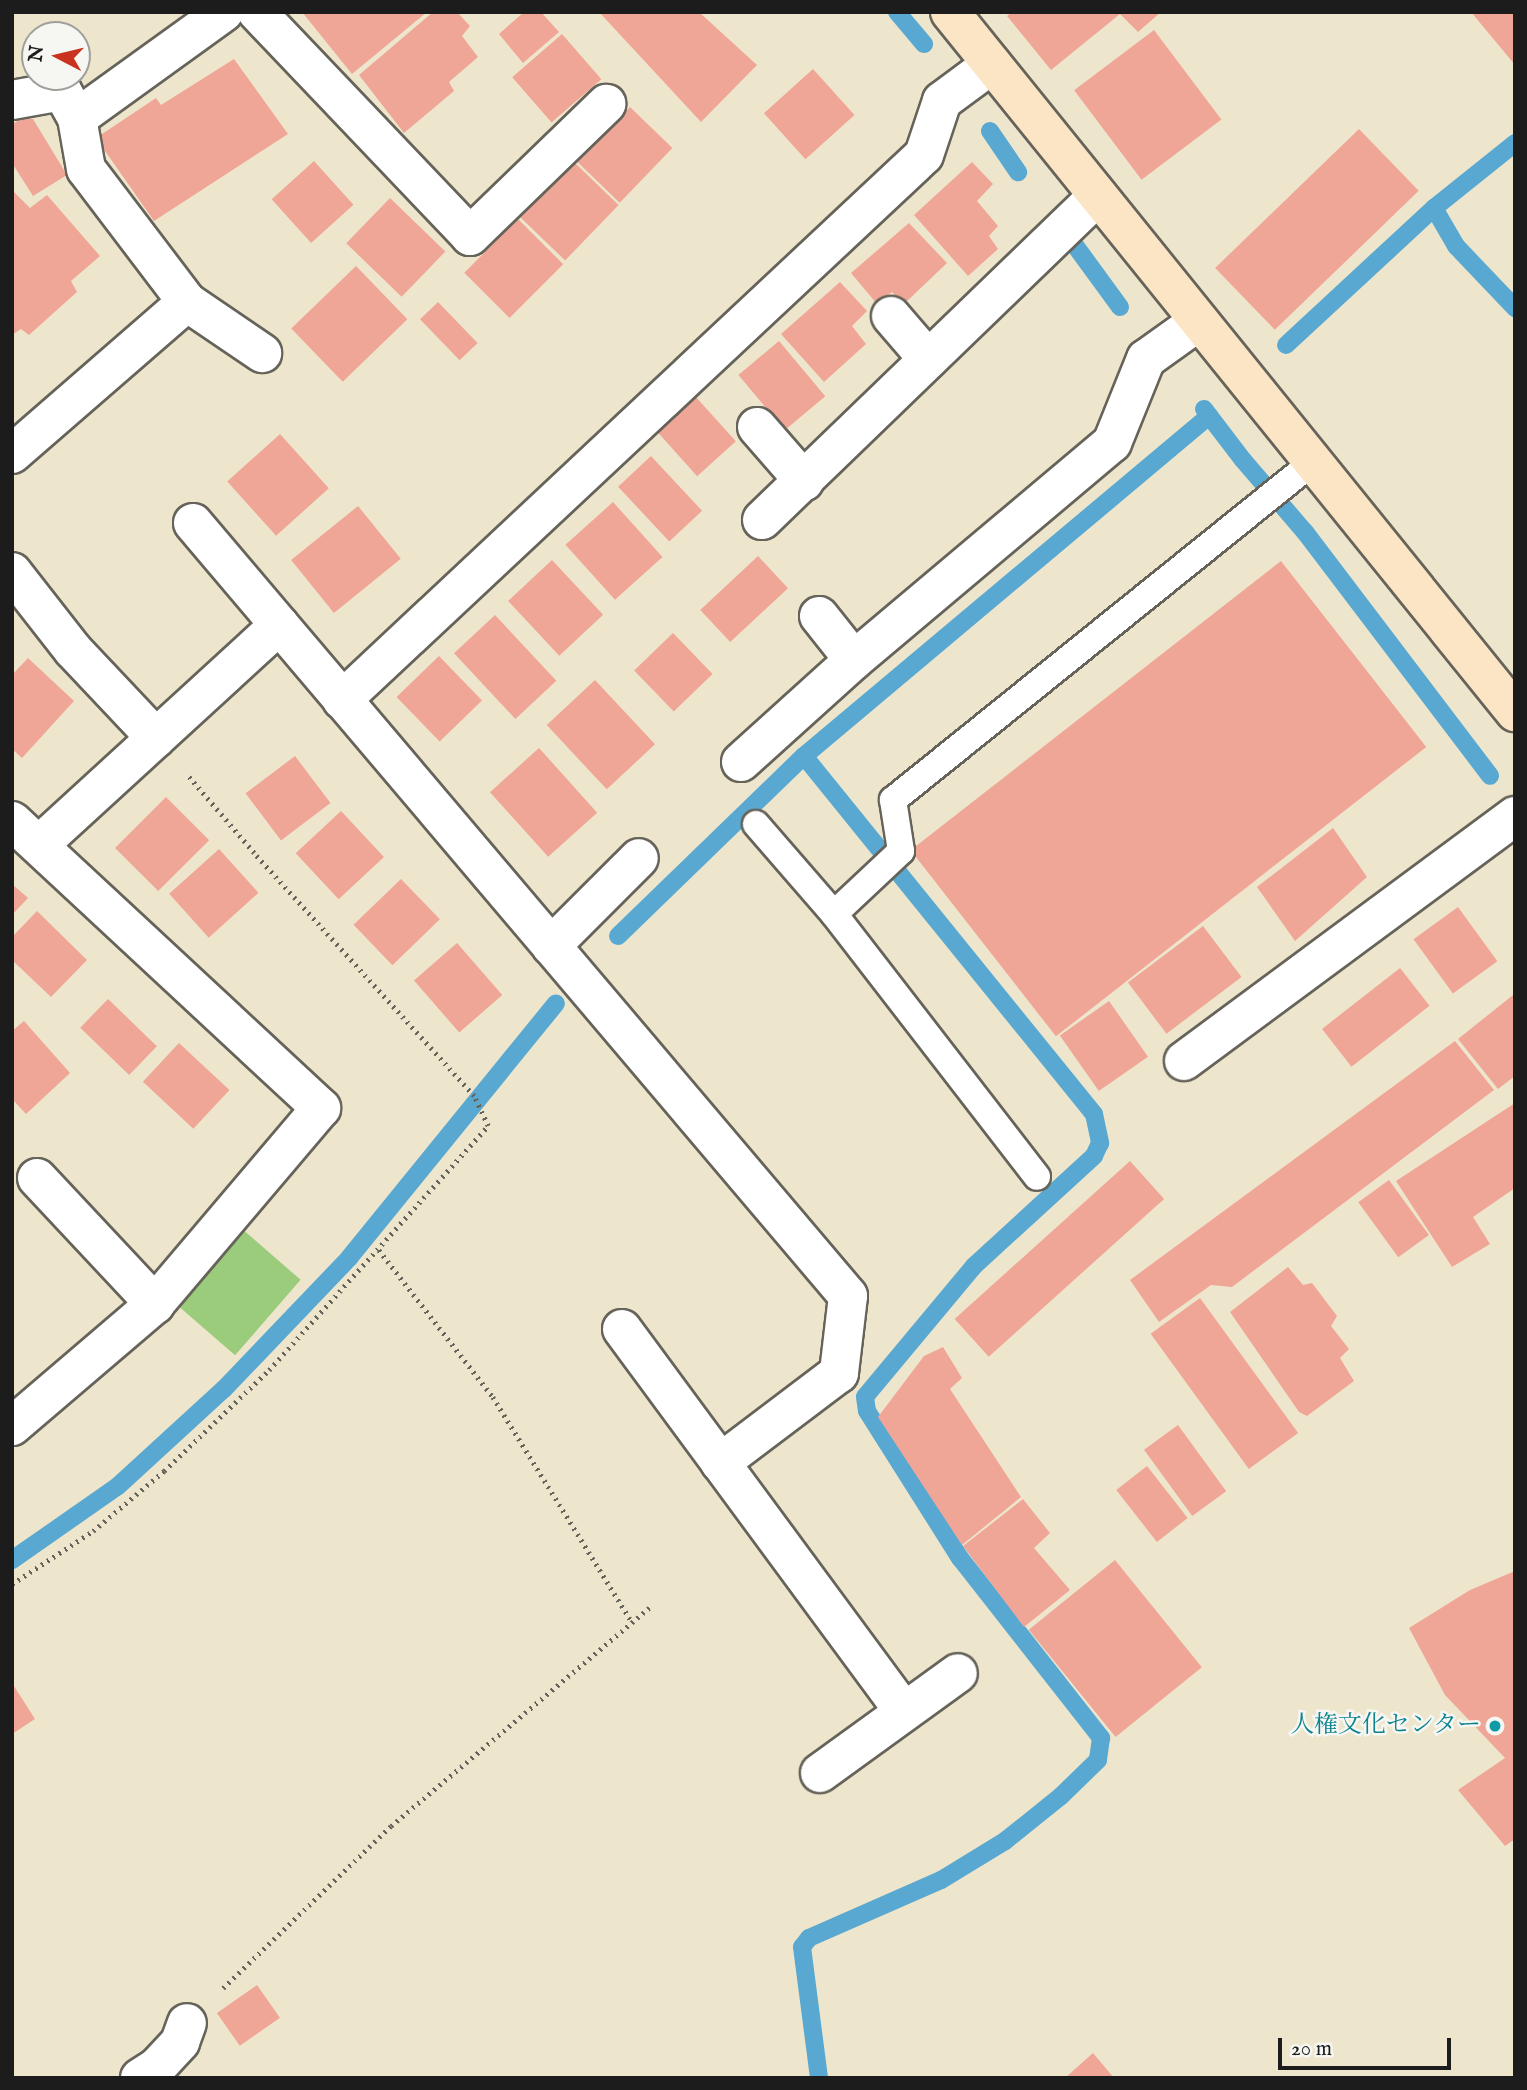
<!DOCTYPE html>
<html>
<head>
<meta charset="utf-8">
<style>
	body { margin:0 }
	#map { position:relative; width:1527px; height:2090px; overflow:hidden; background:#eee6cc; font-family:"IM FELL English","Noto Serif JP",serif }
	div>[style] { position:absolute }
	[style*='--x'] { left:calc(var(--x)*1px); top:calc(var(--y)*1px); width:calc(var(--w)*1px); rotate:calc(var(--a)*1deg) }
	.green>* { inset:0; background:#9bcc7b; transform-origin:0 0 }
	.stream>* { height:18px; margin:-9px; padding:0 9px; transform-origin:9px; border-radius:9px; background:#58a8d2 }
	.building>* { inset:0; background:#f0a697; transform-origin:0 0 }
	.path>* { height:4.5px; margin-top:-2.25px; transform-origin:0; background:repeating-linear-gradient(90deg,#66635a 0 2px,transparent 0 7px) }
	.roads { filter:drop-shadow(2px 0 #66635a) drop-shadow(-2px 0 #66635a) drop-shadow(0 2px #66635a) drop-shadow(0 -2px #66635a) }
	.lane>* { height:26px; margin:-13px; padding:0 13px; transform-origin:13px; border-radius:13px; background:#fff }
	.street>* { height:38px; margin:-19px; padding:0 19px; transform-origin:19px; border-radius:19px; background:#fff }
	.secondary>* { height:38px; margin:-19px; padding:0 19px; transform-origin:19px; border-radius:19px; background:#fce5c4 }
	.dots>* { width:19px; height:19px; translate:-50% -50%; box-sizing:border-box; border:4px solid #f6f6f2; border-radius:50% }
	span { translate:-50% -50%; white-space:nowrap; text-align:center; line-height:1.15; -webkit-text-stroke:5px #f6f6f2; paint-order:stroke }
	.culture-label { font-size:24px; color:#0d838f }
	.right { translate:-100% -50%; text-align:right }
	.frame { position:absolute; inset:0; border:14px solid #1c1c1c; pointer-events:none }
	.north { position:absolute; left:21px; top:21px; width:70px; height:70px; box-sizing:border-box; background:#f6f6f2; border:2px solid #9f9f9c; border-radius:50%; rotate:277deg; font-size:19px; font-weight:700; line-height:28px; text-align:center; color:#1c1c1c }
	.north::after { content:''; display:block; margin:auto; width:24px; height:32px; background:#c8321e; clip-path:polygon(50% 0,100% 100%,50% 72%,0 100%) }
	.scale { position:absolute; left:1278px; top:2038px; width:173px; height:32px; box-sizing:border-box; border:4px solid #1c1c1c; border-top:0; padding-left:9px; font-size:21px; line-height:24px; white-space:nowrap; color:#1c1c1c; -webkit-text-stroke:5px #f6f6f2; paint-order:stroke }
</style>
</head>
<body>
<div id="map">
	<div class="green">
		<i style="left:241px;top:1228px;width:79px;height:100px;rotate:41deg"></i>
	</div>
	<div class="stream">
		<i style="--x:897;--y:12;--w:42;--a:49.8"></i>
		<i style="--x:990;--y:131;--w:50;--a:55.7"></i>
		<i style="--x:1434;--y:208;--w:44;--a:59.9"></i>
		<i style="--x:1456;--y:246;--w:86;--a:46.4"></i>
		<i style="--x:1074;--y:244;--w:78;--a:53.9"></i>
		<i style="--x:1286;--y:345;--w:202;--a:-42.8"></i>
		<i style="--x:1434;--y:208;--w:104;--a:-38.7"></i>
		<i style="--x:1204;--y:409;--w:64;--a:52.6"></i>
		<i style="--x:1243;--y:460;--w:95;--a:49.3"></i>
		<i style="--x:1305;--y:532;--w:306;--a:52.8"></i>
		<i style="--x:804;--y:756;--w:461;--a:51"></i>
		<i style="--x:1094;--y:1114;--w:30;--a:78"></i>
		<i style="--x:1100;--y:1143;--w:14;--a:115"></i>
		<i style="--x:1094;--y:1156;--w:163;--a:137.5"></i>
		<i style="--x:974;--y:1266;--w:170;--a:129.8"></i>
		<i style="--x:865;--y:1397;--w:14;--a:82"></i>
		<i style="--x:867;--y:1411;--w:174;--a:57.7"></i>
		<i style="--x:960;--y:1558;--w:229;--a:51.9"></i>
		<i style="--x:1101;--y:1738;--w:22;--a:98"></i>
		<i style="--x:1098;--y:1760;--w:52;--a:135.8"></i>
		<i style="--x:1061;--y:1796;--w:72;--a:141.2"></i>
		<i style="--x:1005;--y:1841;--w:75;--a:148.6"></i>
		<i style="--x:941;--y:1880;--w:144;--a:156.3"></i>
		<i style="--x:809;--y:1938;--w:11;--a:128"></i>
		<i style="--x:802;--y:1947;--w:132;--a:82.6"></i>
		<i style="--x:618;--y:936;--w:259;--a:-44.1"></i>
		<i style="--x:804;--y:756;--w:529;--a:-40.01"></i>
		<i style="--x:12;--y:1560;--w:129;--a:-34.9"></i>
		<i style="--x:118;--y:1486;--w:144;--a:-42.5"></i>
		<i style="--x:224;--y:1389;--w:181;--a:-46.3"></i>
		<i style="--x:349;--y:1258;--w:328;--a:-50.9"></i>
	</div>
	<div class="building">
		<i style="clip-path:polygon(302px 12px,427px 12px,352px 74px)"></i>
		<i style="clip-path:polygon(433px 12px,457px 12px,470px 26px,462px 36px,478px 57px,449px 82px,454px 91px,404px 133px,359px 75px)"></i>
		<i style="clip-path:polygon(524px 12px,541px 12px,559px 32px,523px 63px,499px 34px)"></i>
		<i style="clip-path:polygon(599px 12px,699px 12px,757px 65px,701px 122px)"></i>
		<i style="clip-path:polygon(1012px 12px,1161px 12px,1138px 32px,1120px 14px,1051px 70px,1007px 16px)"></i>
		<i style="clip-path:polygon(1471px 12px,1515px 12px,1515px 65px)"></i>
		<i style="left:1154px;top:30px;width:112px;height:100px;rotate:53deg"></i>
		<i style="left:562px;top:34px;width:60px;height:66px;rotate:49deg"></i>
		<i style="clip-path:polygon(234px 59px,288px 134px,154px 221px,96px 138px,156px 98px,161px 105px)"></i>
		<i style="left:813px;top:69px;width:62px;height:66px;rotate:48deg"></i>
		<i style="left:630px;top:107px;width:59px;height:76px;rotate:44deg"></i>
		<i style="clip-path:polygon(23px 118px,33px 119px,67px 175px,33px 196px,12px 163px,12px 124px)"></i>
		<i style="left:1359px;top:129px;width:86px;height:200px;rotate:46deg"></i>
		<i style="left:314px;top:161px;width:59px;height:57px;rotate:48deg"></i>
		<i style="left:574px;top:162px;width:62px;height:77px;rotate:44deg"></i>
		<i style="clip-path:polygon(972px 162px,993px 184px,977px 201px,998px 226px,989px 236px,998px 249px,968px 276px,914px 215px)"></i>
		<i style="clip-path:polygon(12px 190px,30px 208px,47px 195px,100px 256px,71px 281px,77px 292px,29px 335px,21px 329px,12px 335px)"></i>
		<i style="left:390px;top:198px;width:77px;height:63px;rotate:44deg"></i>
		<i style="left:518px;top:219px;width:64px;height:76px;rotate:45deg"></i>
		<i style="clip-path:polygon(909px 223px,947px 263px,904px 304px,892px 292px,877px 304px,851px 273px)"></i>
		<i style="left:356px;top:266px;width:74px;height:90px;rotate:46deg"></i>
		<i style="clip-path:polygon(840px 282px,867px 311px,852px 326px,866px 344px,824px 382px,781px 334px)"></i>
		<i style="left:438px;top:302px;width:57px;height:25px;rotate:46deg"></i>
		<i style="left:779px;top:341px;width:72px;height:53px;rotate:50deg"></i>
		<i style="left:695px;top:396px;width:61px;height:52px;rotate:48deg"></i>
		<i style="left:280px;top:434px;width:73px;height:71px;rotate:48deg"></i>
		<i style="left:651px;top:456px;width:75px;height:45px;rotate:47deg"></i>
		<i style="left:613px;top:502px;width:74px;height:64px;rotate:48deg"></i>
		<i style="left:358px;top:506px;width:68px;height:86px;rotate:51deg"></i>
		<i style="left:758px;top:556px;width:44px;height:79px;rotate:47deg"></i>
		<i style="left:552px;top:560px;width:75px;height:60px;rotate:47deg"></i>
		<i style="left:1281px;top:561px;width:236px;height:470px;rotate:52deg"></i>
		<i style="left:495px;top:615px;width:90px;height:56px;rotate:47deg"></i>
		<i style="left:673px;top:633px;width:57px;height:54px;rotate:46deg"></i>
		<i style="left:439px;top:656px;width:62px;height:59px;rotate:46deg"></i>
		<i style="clip-path:polygon(28px 658px,74px 701px,22px 758px,12px 749px,12px 675px)"></i>
		<i style="left:595px;top:680px;width:88px;height:66px;rotate:47deg"></i>
		<i style="left:539px;top:748px;width:87px;height:66px;rotate:48deg"></i>
		<i style="left:295px;top:756px;width:59px;height:62px;rotate:53deg"></i>
		<i style="left:166px;top:797px;width:61px;height:72px;rotate:45deg"></i>
		<i style="left:341px;top:811px;width:63px;height:62px;rotate:47deg"></i>
		<i style="clip-path:polygon(1333px 828px,1367px 877px,1295px 941px,1257px 887px)"></i>
		<i style="left:219px;top:849px;width:59px;height:67px;rotate:48deg"></i>
		<i style="left:401px;top:879px;width:56px;height:66px;rotate:46deg"></i>
		<i style="clip-path:polygon(12px 884px,28px 898px,12px 915px)"></i>
		<i style="left:1458px;top:907px;width:67px;height:55px;rotate:54deg"></i>
		<i style="clip-path:polygon(37px 911px,87px 960px,51px 997px,12px 960px,12px 937px)"></i>
		<i style="left:1203px;top:926px;width:64px;height:94px;rotate:53deg"></i>
		<i style="left:457px;top:943px;width:69px;height:57px;rotate:49deg"></i>
		<i style="left:1400px;top:968px;width:48px;height:99px;rotate:52deg"></i>
		<i style="clip-path:polygon(1513px 995px,1515px 1076px,1498px 1089px,1458px 1039px)"></i>
		<i style="left:108px;top:999px;width:68px;height:40px;rotate:44deg"></i>
		<i style="left:1109px;top:1001px;width:68px;height:60px;rotate:55deg"></i>
		<i style="clip-path:polygon(24px 1021px,70px 1073px,26px 1114px,12px 1099px,12px 1031px)"></i>
		<i style="clip-path:polygon(1455px 1041px,1494px 1090px,1232px 1287px,1211px 1285px,1159px 1322px,1130px 1280px)"></i>
		<i style="left:179px;top:1043px;width:69px;height:53px;rotate:43deg"></i>
		<i style="clip-path:polygon(1515px 1103px,1515px 1188px,1473px 1217px,1490px 1244px,1452px 1267px,1396px 1181px)"></i>
		<i style="left:1130px;top:1161px;width:51px;height:236px;rotate:48deg"></i>
		<i style="left:1389px;top:1180px;width:68px;height:38px;rotate:54deg"></i>
		<i style="clip-path:polygon(1288px 1267px,1303px 1285px,1312px 1283px,1337px 1316px,1331px 1326px,1349px 1349px,1340px 1358px,1354px 1381px,1307px 1416px,1299px 1412px,1230px 1312px)"></i>
		<i style="left:1200px;top:1298px;width:167px;height:61px;rotate:54deg"></i>
		<i style="clip-path:polygon(943px 1347px,962px 1378px,950px 1389px,1021px 1497px,962px 1545px,878px 1417px,924px 1356px)"></i>
		<i style="left:1178px;top:1425px;width:82px;height:42px;rotate:54deg"></i>
		<i style="left:1147px;top:1466px;width:66px;height:39px;rotate:52deg"></i>
		<i style="clip-path:polygon(1023px 1499px,1050px 1533px,1034px 1548px,1070px 1590px,1024px 1627px,963px 1546px)"></i>
		<i style="left:1115px;top:1560px;width:138px;height:111px;rotate:51deg"></i>
		<i style="clip-path:polygon(1515px 1571px,1515px 1839px,1505px 1846px,1458px 1790px,1505px 1758px,1445px 1695px,1409px 1628px,1470px 1590px)"></i>
		<i style="clip-path:polygon(12px 1683px,35px 1719px,12px 1734px)"></i>
		<i style="left:257px;top:1985px;width:40px;height:49px;rotate:55deg"></i>
		<i style="clip-path:polygon(1093px 2053px,1114px 2078px,1065px 2078px)"></i>
	</div>
	<div class="path">
		<i style="--x:379;--y:1250;--w:186;--a:52.2"></i>
		<i style="--x:493;--y:1397;--w:264;--a:58.3"></i>
		<i style="--x:12;--y:1584;--w:97;--a:-33.2"></i>
		<i style="--x:93;--y:1531;--w:93;--a:-40.2"></i>
		<i style="--x:164;--y:1471;--w:146;--a:-43.9"></i>
		<i style="--x:269;--y:1370;--w:328;--a:-48.1"></i>
		<i style="--x:488;--y:1126;--w:33;--a:-115"></i>
		<i style="--x:474;--y:1096;--w:328;--a:-132.2"></i>
		<i style="--x:254;--y:853;--w:101;--a:-130.6"></i>
		<i style="--x:223;--y:1988;--w:233;--a:-44"></i>
		<i style="--x:391;--y:1826;--w:339;--a:-40.2"></i>
	</div>
	<div class="roads">
		<div class="lane">
			<i style="--x:756;--y:824;--w:119;--a:49.1"></i>
			<i style="--x:834;--y:914;--w:332;--a:52.3"></i>
			<i style="--x:834;--y:914;--w:92;--a:-43.2"></i>
			<i style="--x:901;--y:851;--w:52;--a:-98.9"></i>
			<i style="--x:893;--y:800;--w:539;--a:-38.83"></i>
		</div>
		<div class="street">
			<i style="--x:257;--y:12;--w:309;--a:46.4"></i>
			<i style="--x:470;--y:236;--w:190;--a:-44.1"></i>
			<i style="--x:12;--y:100;--w:51;--a:-10.2"></i>
			<i style="--x:62;--y:91;--w:31;--a:61"></i>
			<i style="--x:187;--y:302;--w:91;--a:34.2"></i>
			<i style="--x:891;--y:316;--w:57;--a:49.3"></i>
			<i style="--x:757;--y:427;--w:72;--a:49"></i>
			<i style="--x:12;--y:454;--w:232;--a:-41"></i>
			<i style="--x:187;--y:302;--w:167;--a:-127.2"></i>
			<i style="--x:86;--y:169;--w:52;--a:-100"></i>
			<i style="--x:77;--y:118;--w:181;--a:-35.8"></i>
			<i style="--x:762;--y:520;--w:467;--a:-44"></i>
			<i style="--x:193;--y:523;--w:1013;--a:49.72"></i>
			<i style="--x:848;--y:1296;--w:78;--a:96.7"></i>
			<i style="--x:839;--y:1373;--w:149;--a:142.9"></i>
			<i style="--x:12;--y:572;--w:99;--a:52"></i>
			<i style="--x:73;--y:650;--w:121;--a:46.7"></i>
			<i style="--x:819;--y:616;--w:56;--a:51.5"></i>
			<i style="--x:342;--y:700;--w:797;--a:-43.12"></i>
			<i style="--x:924;--y:155;--w:57;--a:-71.6"></i>
			<i style="--x:942;--y:101;--w:62;--a:-36.5"></i>
			<i style="--x:741;--y:762;--w:152;--a:-42.1"></i>
			<i style="--x:854;--y:660;--w:337;--a:-40.1"></i>
			<i style="--x:1112;--y:443;--w:91;--a:-68"></i>
			<i style="--x:1146;--y:359;--w:65;--a:-35.6"></i>
			<i style="--x:12;--y:821;--w:422;--a:42.9"></i>
			<i style="--x:321;--y:1108;--w:257;--a:130.3"></i>
			<i style="--x:155;--y:1304;--w:188;--a:139.5"></i>
			<i style="--x:39;--y:845;--w:326;--a:-42.5"></i>
			<i style="--x:551;--y:946;--w:124;--a:-45"></i>
			<i style="--x:1184;--y:1061;--w:412;--a:-36.5"></i>
			<i style="--x:37;--y:1178;--w:173;--a:46.9"></i>
			<i style="--x:622;--y:1329;--w:473;--a:53.6"></i>
			<i style="--x:820;--y:1773;--w:170;--a:-35.9"></i>
			<i style="--x:140;--y:2078;--w:20;--a:-33"></i>
			<i style="--x:157;--y:2067;--w:34;--a:-47"></i>
			<i style="--x:180;--y:2042;--w:20;--a:-70"></i>
		</div>
		<div class="secondary">
			<i style="--x:950;--y:12;--w:900;--a:51.09"></i>
		</div>
	</div>
	<div class="dots">
		<i style="left:1495px;top:1726px;background:#0f9aa8"></i>
	</div>
	<div class="culture-label">
		<span class="right" style="left:1481px;top:1726px">人権文化センター</span>
	</div>
	<div class="frame"></div>
	<div class="north">N</div>
	<div class="scale">20 m</div>
</div>
</body>
</html>
